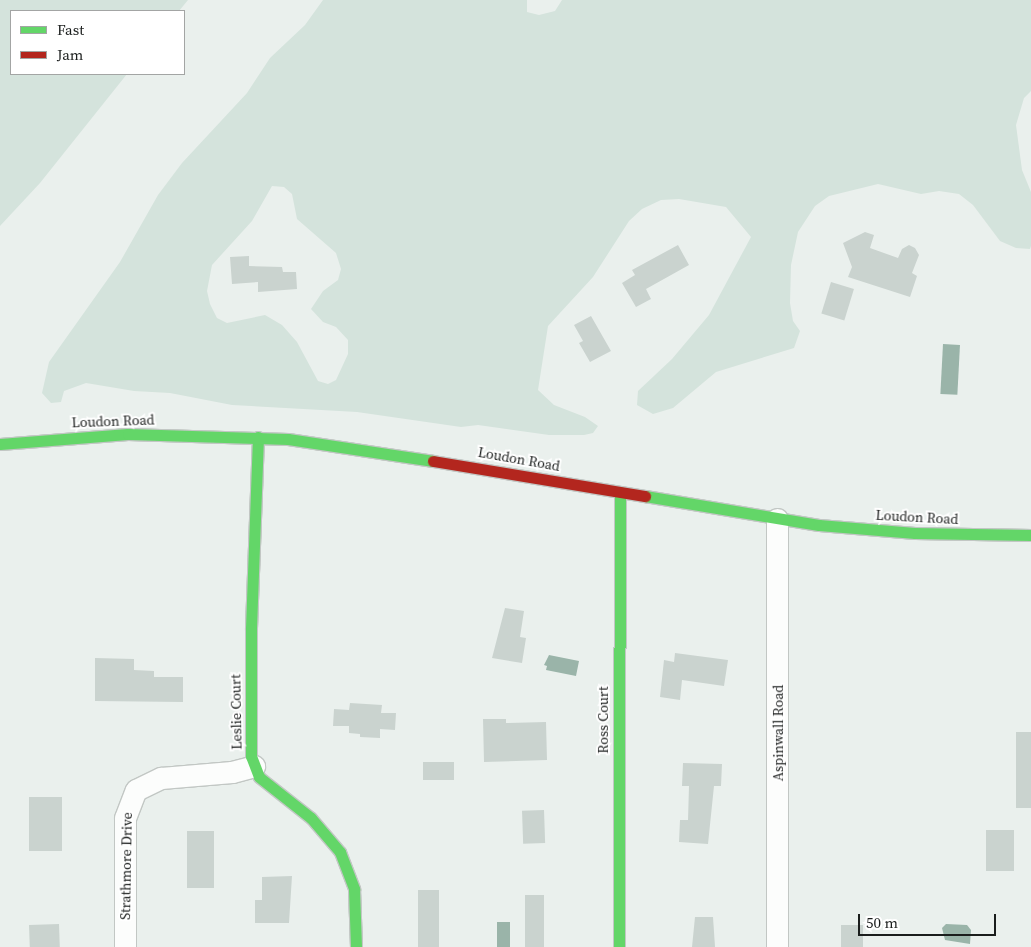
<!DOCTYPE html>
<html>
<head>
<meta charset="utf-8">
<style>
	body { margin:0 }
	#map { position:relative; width:1031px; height:947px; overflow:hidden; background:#eaf0ed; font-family:"Source Serif 4",serif }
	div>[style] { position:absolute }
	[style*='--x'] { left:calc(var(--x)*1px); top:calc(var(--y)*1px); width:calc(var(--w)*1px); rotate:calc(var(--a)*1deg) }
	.green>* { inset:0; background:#d4e3dc }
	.water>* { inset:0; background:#9ab4a9; transform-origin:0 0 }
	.building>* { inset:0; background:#cad3cf; transform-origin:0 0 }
	.roads { filter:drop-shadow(1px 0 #c2c7c4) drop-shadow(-1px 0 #c2c7c4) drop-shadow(0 1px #c2c7c4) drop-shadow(0 -1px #c2c7c4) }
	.street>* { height:21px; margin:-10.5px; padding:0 10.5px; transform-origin:10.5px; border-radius:10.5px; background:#fcfdfc }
	.fast>* { height:11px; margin:-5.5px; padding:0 5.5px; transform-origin:5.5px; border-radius:5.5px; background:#63d668 }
	.jam>* { height:11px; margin:-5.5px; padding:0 5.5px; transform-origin:5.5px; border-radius:5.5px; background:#b3261e }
	span { translate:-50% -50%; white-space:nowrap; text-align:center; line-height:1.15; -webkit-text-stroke:4px #fff; paint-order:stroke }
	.street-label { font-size:14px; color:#1a1d1c }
	.legend { position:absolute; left:10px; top:10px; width:175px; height:65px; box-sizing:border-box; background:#fff; border:1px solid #a3a5a4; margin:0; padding:6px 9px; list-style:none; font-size:15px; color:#1a1d1c }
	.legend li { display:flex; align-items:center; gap:10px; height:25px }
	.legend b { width:25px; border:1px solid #a3a5a4 }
	.scale { position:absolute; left:858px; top:914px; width:138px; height:22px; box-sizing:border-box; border:2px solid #1a1d1c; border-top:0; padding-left:6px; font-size:15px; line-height:18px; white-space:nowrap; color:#1a1d1c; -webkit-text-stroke:4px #fff; paint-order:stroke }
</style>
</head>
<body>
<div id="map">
	<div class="green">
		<i style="clip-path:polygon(0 0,188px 0,179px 11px,11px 11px,11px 74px,127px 74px,40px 183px,0 226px)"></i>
		<i style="clip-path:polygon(evenodd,323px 0,527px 0,527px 12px,539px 15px,555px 11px,562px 0,1031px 0,1031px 91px,1024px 98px,1016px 125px,1022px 170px,1031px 192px,1031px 246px,1030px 249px,1016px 248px,1000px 241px,973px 205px,959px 194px,939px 191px,921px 194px,878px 184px,829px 196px,815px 206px,798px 232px,791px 265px,790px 303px,793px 321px,800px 331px,794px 348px,716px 372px,673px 408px,653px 414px,637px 405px,638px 391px,672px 359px,709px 315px,751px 237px,726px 207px,679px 199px,661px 200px,642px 209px,629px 221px,593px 277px,548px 326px,538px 390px,554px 405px,585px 417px,598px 426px,593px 433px,584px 435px,549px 435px,478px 425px,461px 427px,357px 412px,232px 405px,170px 393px,134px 391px,86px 383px,64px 391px,61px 402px,51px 403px,42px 393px,49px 362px,120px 262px,158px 195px,182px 163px,247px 93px,270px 58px,305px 25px,323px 0,272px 186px,284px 187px,292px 194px,297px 219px,336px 253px,341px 269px,338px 280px,323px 291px,311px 309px,323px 322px,336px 327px,348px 340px,348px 354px,336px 380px,328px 384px,318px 381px,297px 342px,282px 325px,265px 315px,227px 323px,217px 318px,210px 304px,207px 291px,212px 265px,252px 221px,272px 186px)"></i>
	</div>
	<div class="water">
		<i style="left:943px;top:344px;width:17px;height:50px;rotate:3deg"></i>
		<i style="clip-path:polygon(549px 655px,579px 661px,576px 676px,546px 670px,547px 666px,544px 665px)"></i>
		<i style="left:497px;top:922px;width:13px;height:25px"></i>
		<i style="clip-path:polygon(946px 924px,967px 925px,971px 930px,970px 944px,945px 940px,942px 928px)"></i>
	</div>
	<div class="building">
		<i style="clip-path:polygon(865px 232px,874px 235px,870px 248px,898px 258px,902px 249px,909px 245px,915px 248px,919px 255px,912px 273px,917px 276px,910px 297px,848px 277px,852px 267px,843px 243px)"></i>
		<i style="clip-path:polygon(678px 245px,689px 265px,646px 289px,651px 299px,636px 307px,622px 283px,635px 275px,632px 270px)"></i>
		<i style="clip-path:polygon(249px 256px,249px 266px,282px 267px,283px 272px,296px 272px,297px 289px,258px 292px,258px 282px,232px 284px,230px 257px)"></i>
		<i style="left:831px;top:282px;width:24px;height:33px;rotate:17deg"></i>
		<i style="clip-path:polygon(591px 316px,611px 351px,590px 362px,579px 343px,583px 341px,574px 325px)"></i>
		<i style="clip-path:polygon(505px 608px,524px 611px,520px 637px,526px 638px,522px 663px,492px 658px)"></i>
		<i style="clip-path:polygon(675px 653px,728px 660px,724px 686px,682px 680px,680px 700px,660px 697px,664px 660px,674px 662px)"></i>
		<i style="clip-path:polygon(95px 658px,134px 659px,134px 670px,154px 671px,154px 677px,183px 677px,183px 702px,95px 701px)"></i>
		<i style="clip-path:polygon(350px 703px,382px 705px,381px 713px,396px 713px,395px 730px,380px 729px,380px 738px,360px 737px,360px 734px,349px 733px,349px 726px,333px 726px,334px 709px,349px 710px)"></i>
		<i style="clip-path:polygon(483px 719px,506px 719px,506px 723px,546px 722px,547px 760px,484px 762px)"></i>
		<i style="left:1016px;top:732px;width:15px;height:76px"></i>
		<i style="left:423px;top:762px;width:31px;height:18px"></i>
		<i style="clip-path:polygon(683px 763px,722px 764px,721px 786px,714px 786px,708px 844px,679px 842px,680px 820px,688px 820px,689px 786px,682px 786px)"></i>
		<i style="left:29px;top:797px;width:33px;height:54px"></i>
		<i style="left:544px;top:810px;width:33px;height:22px;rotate:88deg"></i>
		<i style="left:986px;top:830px;width:28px;height:41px"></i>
		<i style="left:187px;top:831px;width:27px;height:57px"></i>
		<i style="clip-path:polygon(292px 876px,289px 923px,255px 923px,255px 900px,262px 900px,262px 877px)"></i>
		<i style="left:418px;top:890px;width:21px;height:57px"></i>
		<i style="left:525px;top:895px;width:19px;height:52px"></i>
		<i style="clip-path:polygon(695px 917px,713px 917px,715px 947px,692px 947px)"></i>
		<i style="left:59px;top:924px;width:23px;height:30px;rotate:88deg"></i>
		<i style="left:841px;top:925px;width:22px;height:22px"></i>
	</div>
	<div class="roads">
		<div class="street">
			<i style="--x:125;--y:947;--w:129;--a:-90"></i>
			<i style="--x:125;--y:818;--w:30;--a:-69"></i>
			<i style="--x:136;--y:790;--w:28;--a:-26"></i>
			<i style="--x:161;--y:778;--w:71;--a:-4.8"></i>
			<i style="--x:232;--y:772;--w:23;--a:-15"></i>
			<i style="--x:777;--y:947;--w:428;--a:-90"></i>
		</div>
		<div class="fast">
			<i style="--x:258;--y:437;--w:192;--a:92.1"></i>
			<i style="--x:251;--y:629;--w:127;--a:90"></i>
			<i style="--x:251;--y:756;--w:22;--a:69"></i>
			<i style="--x:259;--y:777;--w:66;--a:38.3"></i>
			<i style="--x:311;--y:818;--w:45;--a:49.5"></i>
			<i style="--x:340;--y:852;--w:40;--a:69"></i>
			<i style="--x:354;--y:889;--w:58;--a:88"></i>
			<i style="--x:0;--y:444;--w:128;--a:-4.5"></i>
			<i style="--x:128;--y:434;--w:160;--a:1.8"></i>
			<i style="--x:288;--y:439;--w:147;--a:8.6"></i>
			<i style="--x:645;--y:496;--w:176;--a:9.5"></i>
			<i style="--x:819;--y:525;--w:96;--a:4.8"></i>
			<i style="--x:915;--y:533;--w:116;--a:1"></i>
			<i style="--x:619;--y:947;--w:455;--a:-89.9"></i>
		</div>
		<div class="jam">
			<i style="--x:433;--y:461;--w:215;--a:9.4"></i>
		</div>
	</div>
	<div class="street-label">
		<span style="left:113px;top:421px;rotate:-2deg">Loudon Road</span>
		<span style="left:519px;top:459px;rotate:10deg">Loudon Road</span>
		<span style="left:917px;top:517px;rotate:3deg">Loudon Road</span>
		<span style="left:236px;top:712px;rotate:-91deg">Leslie Court</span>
		<span style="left:603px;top:720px;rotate:-90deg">Ross Court</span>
		<span style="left:778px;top:733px;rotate:-90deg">Aspinwall Road</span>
		<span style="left:126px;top:866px;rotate:-89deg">Strathmore Drive</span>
	</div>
	<ul class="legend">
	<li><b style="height:6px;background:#63d668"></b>Fast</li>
	<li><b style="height:6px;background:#b3261e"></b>Jam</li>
	</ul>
	<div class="scale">50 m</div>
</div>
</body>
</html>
